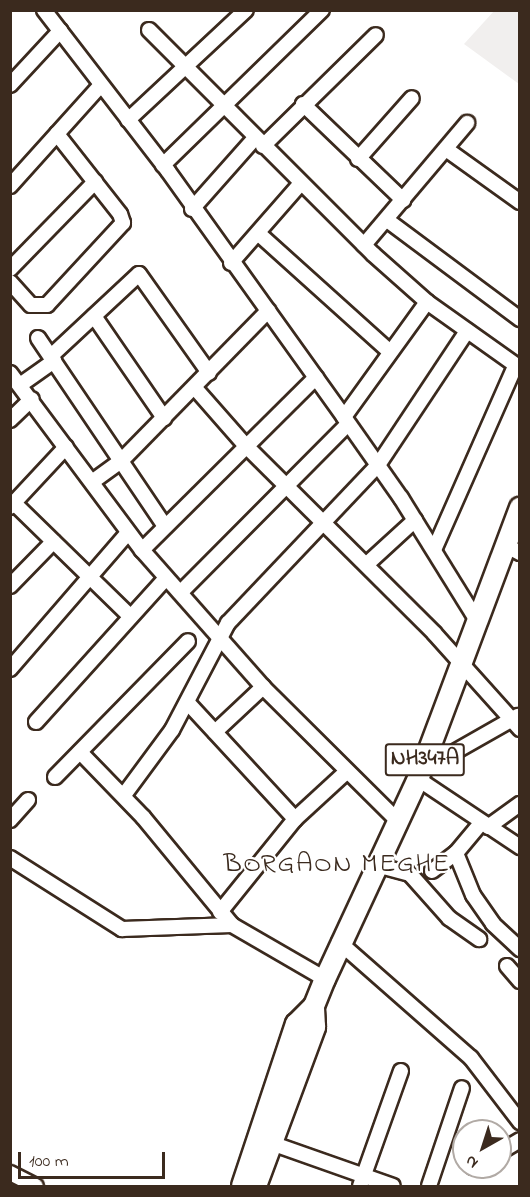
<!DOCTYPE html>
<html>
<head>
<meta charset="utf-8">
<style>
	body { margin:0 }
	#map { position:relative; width:530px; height:1197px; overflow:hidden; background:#fff; font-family:"Indie Flower",sans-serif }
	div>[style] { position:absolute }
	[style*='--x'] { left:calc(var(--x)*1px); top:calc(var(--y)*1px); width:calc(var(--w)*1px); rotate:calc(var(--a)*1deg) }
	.built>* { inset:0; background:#f1efee }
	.roads { filter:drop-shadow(2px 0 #3b2a1e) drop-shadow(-2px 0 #3b2a1e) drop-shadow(0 2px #3b2a1e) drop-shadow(0 -2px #3b2a1e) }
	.minor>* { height:14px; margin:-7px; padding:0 7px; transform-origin:7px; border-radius:7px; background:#fff }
	.highway>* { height:20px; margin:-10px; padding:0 10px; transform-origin:10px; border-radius:10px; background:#fff }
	span { translate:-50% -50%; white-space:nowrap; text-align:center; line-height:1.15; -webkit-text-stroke:4.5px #fff; paint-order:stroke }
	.shield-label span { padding:2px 4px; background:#fff; border:2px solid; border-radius:4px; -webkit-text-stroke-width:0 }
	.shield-label { font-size:22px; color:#3b2a1e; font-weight:700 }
	.quarter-label { font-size:27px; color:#3b2a1e; letter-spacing:1.5px }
	.frame { position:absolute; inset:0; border:12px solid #3b2a1e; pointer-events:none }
	.north { position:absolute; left:452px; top:1119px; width:60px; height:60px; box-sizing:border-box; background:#fff; border:2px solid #b1aaa5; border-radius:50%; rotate:219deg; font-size:16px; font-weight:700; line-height:24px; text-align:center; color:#3b2a1e }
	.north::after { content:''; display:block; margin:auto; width:21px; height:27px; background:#3b2a1e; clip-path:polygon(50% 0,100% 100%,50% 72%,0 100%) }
	.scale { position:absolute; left:18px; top:1152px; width:147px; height:27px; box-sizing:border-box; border:3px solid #3b2a1e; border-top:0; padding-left:8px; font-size:18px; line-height:21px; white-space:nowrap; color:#3b2a1e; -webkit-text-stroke:4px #fff; paint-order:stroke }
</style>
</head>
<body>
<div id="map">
	<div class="built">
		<i style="clip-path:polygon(494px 11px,519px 11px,519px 84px,464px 44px)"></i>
	</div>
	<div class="roads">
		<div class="minor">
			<i style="--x:44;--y:10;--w:203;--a:52.4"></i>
			<i style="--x:168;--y:171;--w:302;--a:54.4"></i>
			<i style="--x:344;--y:417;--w:99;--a:54.9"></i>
			<i style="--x:401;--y:498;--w:142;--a:58.2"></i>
			<i style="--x:149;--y:30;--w:317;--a:45"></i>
			<i style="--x:373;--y:254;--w:72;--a:41.6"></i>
			<i style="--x:427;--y:302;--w:114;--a:35.4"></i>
			<i style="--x:10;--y:85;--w:74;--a:-47.2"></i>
			<i style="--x:303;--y:104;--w:139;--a:43.8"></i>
			<i style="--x:128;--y:120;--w:161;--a:-43"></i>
			<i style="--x:263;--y:146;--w:158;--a:-44.5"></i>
			<i style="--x:446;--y:149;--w:91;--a:35.6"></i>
			<i style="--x:358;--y:159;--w:81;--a:-48.5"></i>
			<i style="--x:163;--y:165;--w:222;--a:-44.3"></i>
			<i style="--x:10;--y:186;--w:136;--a:-48"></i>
			<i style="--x:192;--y:209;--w:95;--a:-48.4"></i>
			<i style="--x:387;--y:220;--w:166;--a:36.7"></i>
			<i style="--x:259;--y:234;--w:176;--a:42"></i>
			<i style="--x:364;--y:245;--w:160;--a:-49.8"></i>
			<i style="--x:231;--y:263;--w:106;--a:-48.8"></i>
			<i style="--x:10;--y:269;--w:122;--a:-45.7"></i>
			<i style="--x:10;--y:282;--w:31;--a:48"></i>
			<i style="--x:31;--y:305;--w:16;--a:0"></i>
			<i style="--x:47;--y:305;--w:112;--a:-47.2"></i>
			<i style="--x:123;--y:223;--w:9;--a:-108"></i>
			<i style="--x:120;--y:214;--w:102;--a:-128.2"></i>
			<i style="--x:94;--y:316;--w:124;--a:55.5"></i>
			<i style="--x:38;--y:338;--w:225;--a:56"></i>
			<i style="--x:51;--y:356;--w:120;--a:-43"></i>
			<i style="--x:139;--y:274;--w:121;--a:54.7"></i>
			<i style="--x:10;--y:373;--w:221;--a:53.3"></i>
			<i style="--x:142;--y:550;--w:183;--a:48.5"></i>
			<i style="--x:263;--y:687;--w:192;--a:44.8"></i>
			<i style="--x:20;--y:385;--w:42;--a:-35.2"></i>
			<i style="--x:195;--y:388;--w:77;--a:48.7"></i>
			<i style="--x:246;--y:446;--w:265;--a:44.8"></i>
			<i style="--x:434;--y:633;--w:129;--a:48.1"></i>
			<i style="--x:344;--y:417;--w:142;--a:-54.2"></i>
			<i style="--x:10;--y:420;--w:30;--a:-44"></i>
			<i style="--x:92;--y:482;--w:37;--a:-36"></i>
			<i style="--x:122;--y:460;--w:209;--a:-45.6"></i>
			<i style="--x:14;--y:503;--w:163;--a:44.3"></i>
			<i style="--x:10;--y:507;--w:82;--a:-47"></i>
			<i style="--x:505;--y:545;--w:17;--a:28"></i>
			<i style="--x:142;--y:550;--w:245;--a:-44.8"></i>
			<i style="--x:434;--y:550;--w:201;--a:-66.2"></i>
			<i style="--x:367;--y:564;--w:65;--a:-42.5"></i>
			<i style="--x:10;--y:586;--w:62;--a:-45.7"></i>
			<i style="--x:181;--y:592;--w:237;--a:-45.2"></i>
			<i style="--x:10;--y:669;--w:180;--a:-49.1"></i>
			<i style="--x:188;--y:703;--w:158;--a:47.3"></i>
			<i style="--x:36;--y:722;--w:194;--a:-47.9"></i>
			<i style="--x:215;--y:732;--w:66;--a:-43.2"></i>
			<i style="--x:80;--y:752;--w:91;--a:45.9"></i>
			<i style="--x:143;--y:817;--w:140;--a:50.5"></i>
			<i style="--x:232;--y:925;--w:108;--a:30.1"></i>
			<i style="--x:421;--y:771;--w:112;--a:-29.6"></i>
			<i style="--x:55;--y:777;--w:190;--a:-45.6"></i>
			<i style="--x:418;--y:779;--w:123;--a:33.7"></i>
			<i style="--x:124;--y:795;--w:81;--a:-53.6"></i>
			<i style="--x:172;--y:730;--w:121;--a:-62.4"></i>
			<i style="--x:228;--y:623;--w:218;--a:-46.5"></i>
			<i style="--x:378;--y:465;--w:161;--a:-56.4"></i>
			<i style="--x:10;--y:820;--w:27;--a:-48"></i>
			<i style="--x:488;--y:827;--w:39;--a:-36"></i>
			<i style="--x:456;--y:853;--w:45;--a:68"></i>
			<i style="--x:473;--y:895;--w:35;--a:55"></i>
			<i style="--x:493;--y:924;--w:37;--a:43"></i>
			<i style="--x:10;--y:858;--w:133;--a:32.4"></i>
			<i style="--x:122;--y:929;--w:110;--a:-2.1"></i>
			<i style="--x:380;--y:866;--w:31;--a:15"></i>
			<i style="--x:410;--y:874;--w:59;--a:48.4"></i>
			<i style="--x:449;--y:918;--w:37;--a:35"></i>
			<i style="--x:432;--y:871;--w:30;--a:-37"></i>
			<i style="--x:456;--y:853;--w:39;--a:-50"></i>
			<i style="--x:220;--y:912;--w:119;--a:-51.1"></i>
			<i style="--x:295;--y:819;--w:68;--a:-42.6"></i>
			<i style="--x:339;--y:942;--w:176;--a:41.3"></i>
			<i style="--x:471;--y:1058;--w:81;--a:52.6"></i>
			<i style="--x:507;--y:966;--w:20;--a:49"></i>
			<i style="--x:271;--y:1143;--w:129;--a:19.4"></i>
			<i style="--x:500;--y:1152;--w:23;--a:-31"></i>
			<i style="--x:473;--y:1167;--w:1;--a:0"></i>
			<i style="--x:10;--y:1173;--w:29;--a:27"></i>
			<i style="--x:360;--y:1186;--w:122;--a:-70.4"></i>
			<i style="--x:429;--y:1186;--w:103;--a:-71.4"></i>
		</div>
		<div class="highway">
			<i style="--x:242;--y:1186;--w:171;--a:-71.6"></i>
			<i style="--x:296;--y:1024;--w:25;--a:-45"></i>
			<i style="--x:256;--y:1186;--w:170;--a:-69.6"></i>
			<i style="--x:315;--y:1027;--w:21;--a:-93"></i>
			<i style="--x:314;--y:1006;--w:29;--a:-68"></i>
			<i style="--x:325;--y:979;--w:221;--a:-65.1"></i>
			<i style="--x:418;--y:779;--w:290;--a:-69.4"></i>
		</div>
	</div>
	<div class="shield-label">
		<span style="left:425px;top:760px">NH347A</span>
	</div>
	<div class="quarter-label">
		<span style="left:337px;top:865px">BORGAON MEGHE</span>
	</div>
	<div class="frame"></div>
	<div class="north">N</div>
	<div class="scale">100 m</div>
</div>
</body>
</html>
